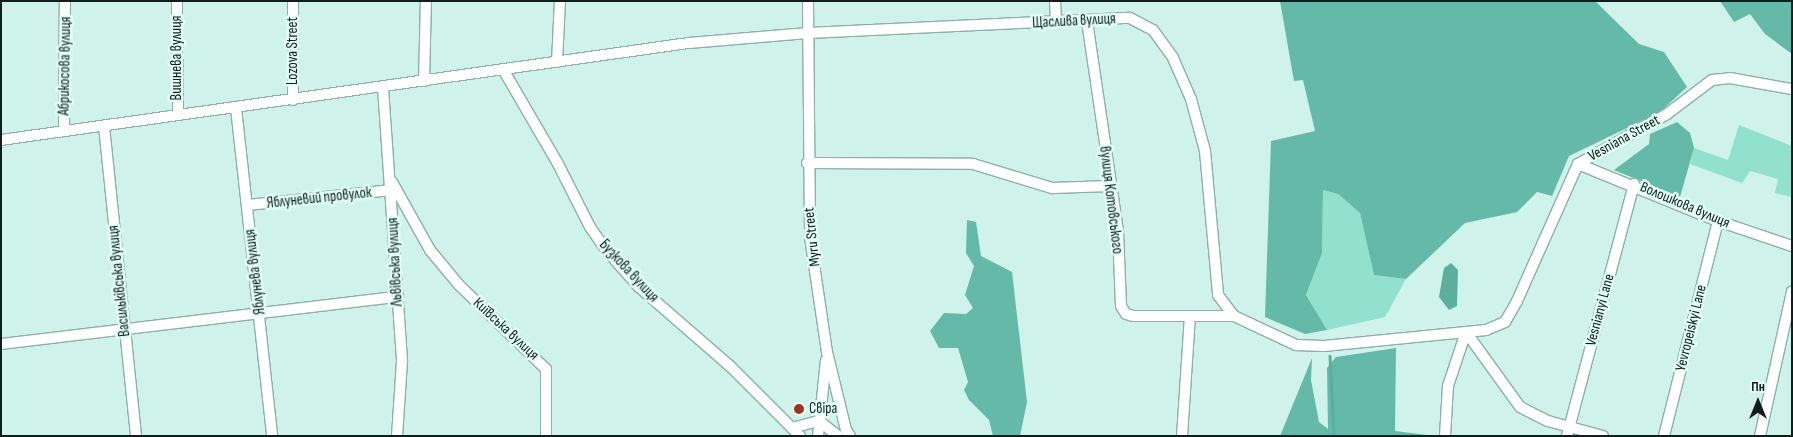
<!DOCTYPE html>
<html>
<head>
<meta charset="utf-8">
<style>
	body { margin:0 }
	#map { position:relative; width:1793px; height:437px; overflow:hidden; background:#cff3ea; font-family:"Sofia Sans Condensed",sans-serif }
	div>[style] { position:absolute }
	[style*='--x'] { left:calc(var(--x)*1px); top:calc(var(--y)*1px); width:calc(var(--w)*1px); rotate:calc(var(--a)*1deg) }
	.green>* { inset:0; background:#92e0ce }
	.forest>* { inset:0; background:#64b9a8 }
	.water>* { inset:0; background:#5aaf9d }
	.stream>* { height:2.5px; margin:-1.25px; padding:0 1.25px; transform-origin:1.25px; border-radius:1.25px; background:#5aaf9d }
	.roads { filter:drop-shadow(1px 0 #8db0a7) drop-shadow(-1px 0 #8db0a7) drop-shadow(0 1px #8db0a7) drop-shadow(0 -1px #8db0a7) }
	.minor>* { height:10px; margin:-5px; padding:0 5px; transform-origin:5px; border-radius:5px; background:#fff }
	.dots>* { width:14px; height:14px; translate:-50% -50%; box-sizing:border-box; border:2px solid #e1fef7; border-radius:50% }
	span { translate:-50% -50%; white-space:nowrap; text-align:center; line-height:1.15; -webkit-text-stroke:5px #e1fef7; paint-order:stroke }
	.street-label { font-size:15px; color:#101d1a }
	.poi-label { font-size:15px; color:#101d1a }
	.left { translate:0 -50%; text-align:left }
	.frame { position:absolute; inset:0; border:2px solid #101d1a; pointer-events:none }
	.north { position:absolute; left:1733px; top:377px; width:50px; height:50px; -webkit-text-stroke:4px #e1fef7; paint-order:stroke; rotate:0deg; font-size:14px; font-weight:700; line-height:20px; text-align:center; color:#101d1a }
	.north::after { content:''; display:block; margin:auto; width:18px; height:22px; background:#101d1a; clip-path:polygon(50% 0,100% 100%,50% 72%,0 100%) }
</style>
</head>
<body>
<div id="map">
	<div class="green">
		<i style="clip-path:polygon(1739px 125px,1792px 146px,1792px 197px,1775px 193px,1778px 179px,1750px 171px,1742px 183px,1690px 164px,1694px 148px,1728px 160px)"></i>
		<i style="clip-path:polygon(1323px 190px,1338px 194px,1360px 213px,1374px 275px,1406px 279px,1385px 317px,1327px 330px,1306px 295px,1322px 253px)"></i>
	</div>
	<div class="forest">
		<i style="clip-path:polygon(1280px 1px,1595px 1px,1639px 44px,1664px 52px,1687px 87px,1660px 112px,1569px 156px,1552px 196px,1537px 192px,1517px 212px,1465px 223px,1406px 279px,1374px 275px,1360px 213px,1338px 194px,1323px 190px,1322px 253px,1306px 295px,1327px 330px,1305px 334px,1265px 317px,1271px 141px,1315px 131px,1303px 80px,1294px 81px)"></i>
		<i style="clip-path:polygon(1720px 1px,1792px 1px,1792px 54px,1765px 34px,1750px 14px,1734px 22px)"></i>
		<i style="clip-path:polygon(1677px 122px,1690px 133px,1694px 148px,1680px 197px,1614px 170px,1649px 144px,1650px 134px)"></i>
		<i style="clip-path:polygon(967px 220px,976px 222px,981px 256px,1012px 272px,1027px 402px,1020px 436px,993px 436px,989px 420px,969px 400px,964px 390px,968px 382px,958px 348px,939px 348px,930px 331px,944px 313px,966px 314px,973px 308px,965px 295px,974px 266px,966px 253px)"></i>
		<i style="clip-path:polygon(1396px 348px,1395px 431px,1435px 436px,1280px 436px,1312px 358px,1311px 380px,1319px 422px,1328px 429px,1327px 368px,1336px 357px)"></i>
	</div>
	<div class="water">
		<i style="clip-path:polygon(1451px 263px,1458px 270px,1457px 306px,1449px 310px,1439px 297px,1444px 268px)"></i>
	</div>
	<div class="stream">
		<i style="--x:1330;--y:356;--w:80;--a:87.1"></i>
	</div>
	<div class="roads">
		<div class="minor">
			<i style="--x:177;--y:1;--w:114;--a:89.5"></i>
			<i style="--x:808;--y:1;--w:236;--a:89.5"></i>
			<i style="--x:810;--y:237;--w:116;--a:81.6"></i>
			<i style="--x:827;--y:352;--w:80;--a:76.3"></i>
			<i style="--x:846;--y:430;--w:7;--a:56"></i>
			<i style="--x:1055;--y:1;--w:21;--a:87"></i>
			<i style="--x:1087;--y:21;--w:212;--a:81.6"></i>
			<i style="--x:1118;--y:231;--w:75;--a:87.7"></i>
			<i style="--x:1121;--y:306;--w:9;--a:58"></i>
			<i style="--x:1126;--y:314;--w:7;--a:16"></i>
			<i style="--x:1133;--y:316;--w:57;--a:0"></i>
			<i style="--x:557;--y:62;--w:61;--a:-87.2"></i>
			<i style="--x:504;--y:71;--w:105;--a:59.8"></i>
			<i style="--x:557;--y:162;--w:73;--a:63.1"></i>
			<i style="--x:590;--y:227;--w:28;--a:55"></i>
			<i style="--x:606;--y:250;--w:50;--a:48.3"></i>
			<i style="--x:639;--y:287;--w:121;--a:41"></i>
			<i style="--x:730;--y:366;--w:99;--a:45"></i>
			<i style="--x:424;--y:81;--w:80;--a:-88.6"></i>
			<i style="--x:383;--y:88;--w:274;--a:86"></i>
			<i style="--x:402;--y:361;--w:75;--a:93.8"></i>
			<i style="--x:293;--y:100;--w:99;--a:-90"></i>
			<i style="--x:236;--y:108;--w:330;--a:83.7"></i>
			<i style="--x:104;--y:126;--w:312;--a:84.1"></i>
			<i style="--x:64;--y:131;--w:130;--a:-89.6"></i>
			<i style="--x:1;--y:140;--w:695;--a:-8.03"></i>
			<i style="--x:689;--y:43;--w:119;--a:-4.8"></i>
			<i style="--x:808;--y:33;--w:322;--a:-2.7"></i>
			<i style="--x:1130;--y:18;--w:26;--a:28"></i>
			<i style="--x:1153;--y:30;--w:34;--a:54"></i>
			<i style="--x:1173;--y:58;--w:45;--a:66.3"></i>
			<i style="--x:1191;--y:99;--w:54;--a:74.9"></i>
			<i style="--x:1205;--y:151;--w:145;--a:84.8"></i>
			<i style="--x:1218;--y:295;--w:26;--a:53"></i>
			<i style="--x:1234;--y:316;--w:19;--a:25"></i>
			<i style="--x:1251;--y:324;--w:50;--a:25"></i>
			<i style="--x:1296;--y:345;--w:28;--a:2"></i>
			<i style="--x:1324;--y:346;--w:163;--a:-5.6"></i>
			<i style="--x:1486;--y:330;--w:21;--a:-23"></i>
			<i style="--x:1505;--y:322;--w:24;--a:-60"></i>
			<i style="--x:1517;--y:301;--w:150;--a:-66"></i>
			<i style="--x:1578;--y:164;--w:102;--a:-29.3"></i>
			<i style="--x:1667;--y:114;--w:56;--a:-37.1"></i>
			<i style="--x:1712;--y:80;--w:18;--a:-6"></i>
			<i style="--x:1730;--y:78;--w:63;--a:10.1"></i>
			<i style="--x:807;--y:163;--w:166;--a:0.3"></i>
			<i style="--x:973;--y:164;--w:83;--a:16.9"></i>
			<i style="--x:1052;--y:188;--w:58;--a:-2"></i>
			<i style="--x:1578;--y:164;--w:151;--a:22.2"></i>
			<i style="--x:1718;--y:221;--w:78;--a:18.7"></i>
			<i style="--x:392;--y:182;--w:78;--a:60.8"></i>
			<i style="--x:430;--y:250;--w:45;--a:50.4"></i>
			<i style="--x:459;--y:285;--w:121;--a:44"></i>
			<i style="--x:546;--y:369;--w:67;--a:90"></i>
			<i style="--x:248;--y:205;--w:144;--a:-6"></i>
			<i style="--x:1466;--y:332;--w:92;--a:54.2"></i>
			<i style="--x:1520;--y:407;--w:31;--a:27"></i>
			<i style="--x:1548;--y:421;--w:57;--a:15.3"></i>
			<i style="--x:1;--y:344;--w:398;--a:-6.8"></i>
			<i style="--x:792;--y:428;--w:28;--a:-15"></i>
			<i style="--x:819;--y:421;--w:24;--a:38"></i>
			<i style="--x:818;--y:436;--w:76;--a:-84"></i>
			<i style="--x:1182;--y:436;--w:120;--a:-86.2"></i>
			<i style="--x:1190;--y:316;--w:44;--a:0"></i>
			<i style="--x:1445;--y:436;--w:50;--a:-86.6"></i>
			<i style="--x:1448;--y:386;--w:57;--a:-71.6"></i>
			<i style="--x:1567;--y:436;--w:261;--a:-75.1"></i>
			<i style="--x:1664;--y:436;--w:222;--a:-75.9"></i>
			<i style="--x:1760;--y:436;--w:148;--a:-77.5"></i>
		</div>
	</div>
	<div class="dots">
		<i style="left:799px;top:409px;background:#9c331c"></i>
	</div>
	<div class="street-label">
		<span style="left:1074px;top:21px;rotate:-3deg">Щаслива вулиця</span>
		<span style="left:293px;top:51px;rotate:-90deg">Lozova Street</span>
		<span style="left:177px;top:58px;rotate:-90deg">Вишнева вулиця</span>
		<span style="left:65px;top:66px;rotate:-89deg">Абрикосова вулиця</span>
		<span style="left:1624px;top:138px;rotate:-29deg">Vesniana Street</span>
		<span style="left:319px;top:198px;rotate:-6deg">Яблуневий провулок</span>
		<span style="left:1111px;top:200px;rotate:83deg">вулиця Котовського</span>
		<span style="left:1685px;top:205px;rotate:23deg">Волошкова вулиця</span>
		<span style="left:812px;top:237px;rotate:-96deg">Myru Street</span>
		<span style="left:395px;top:262px;rotate:-93deg">Львівська вулиця</span>
		<span style="left:629px;top:271px;rotate:47deg">Бузкова вулиця</span>
		<span style="left:255px;top:272px;rotate:-97deg">Яблунева вулиця</span>
		<span style="left:119px;top:281px;rotate:-96deg">Васильківська вулиця</span>
		<span style="left:1600px;top:310px;rotate:-75deg">Vesnianyi Lane</span>
		<span style="left:1691px;top:328px;rotate:-76deg">Yevropeiskyi Lane</span>
		<span style="left:506px;top:329px;rotate:43deg">Київська вулиця</span>
	</div>
	<div class="poi-label">
		<span class="left" style="left:809px;top:409px">Свіра</span>
	</div>
	<div class="frame"></div>
	<div class="north">Пн</div>
</div>
</body>
</html>
